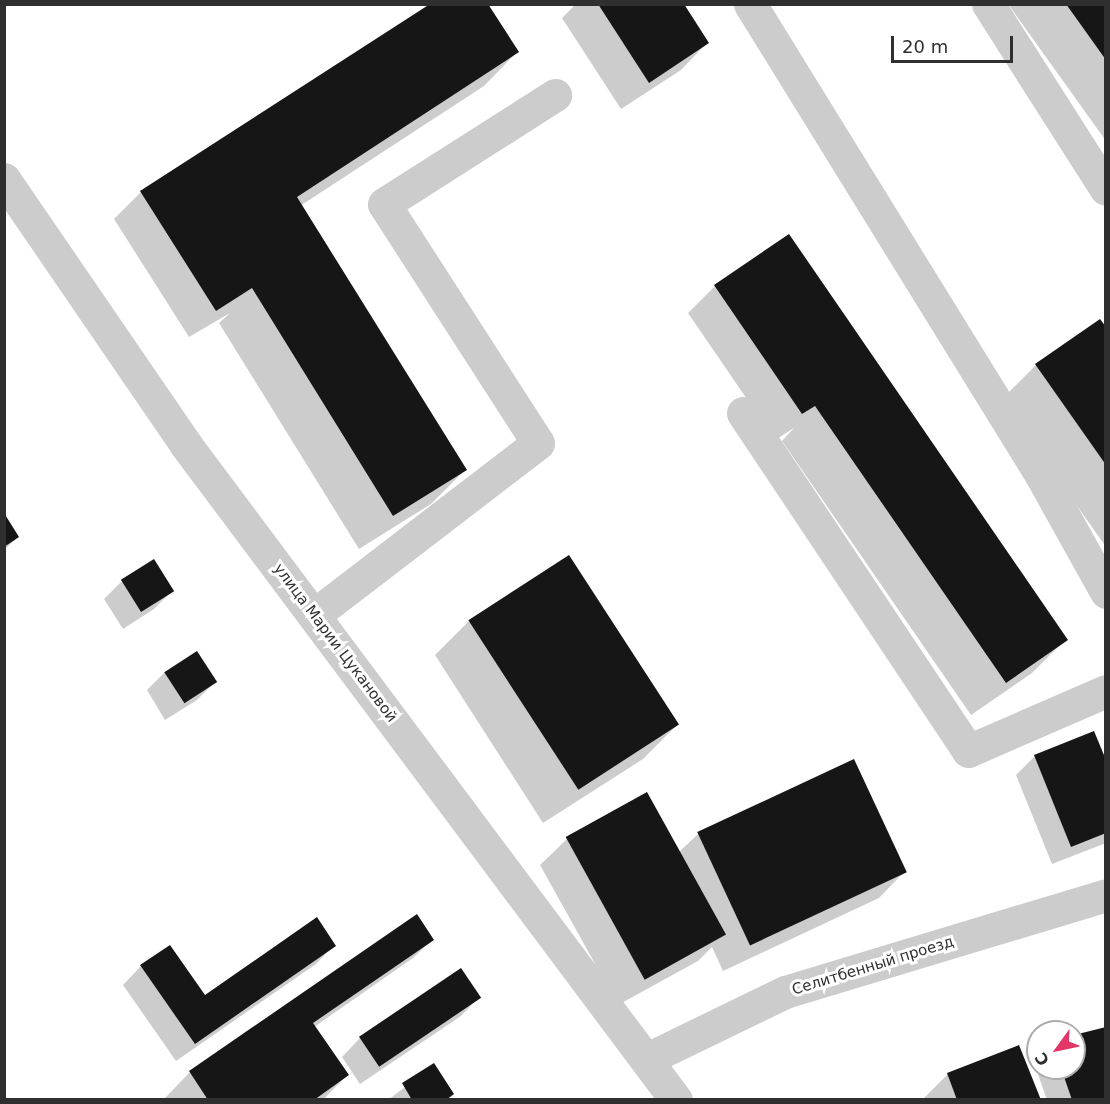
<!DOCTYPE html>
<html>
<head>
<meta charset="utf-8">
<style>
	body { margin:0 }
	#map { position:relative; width:1110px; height:1104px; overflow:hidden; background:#fff; font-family:"DejaVu Sans",sans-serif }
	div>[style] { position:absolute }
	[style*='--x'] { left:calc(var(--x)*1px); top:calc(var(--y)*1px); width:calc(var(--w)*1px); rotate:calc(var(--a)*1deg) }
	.shadow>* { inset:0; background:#0003 }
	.building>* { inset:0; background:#161616; transform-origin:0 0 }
	.minor>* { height:33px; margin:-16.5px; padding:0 16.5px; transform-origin:16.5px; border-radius:16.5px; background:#ccc }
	span { translate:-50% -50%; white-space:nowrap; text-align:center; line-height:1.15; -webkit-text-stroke:6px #fff; paint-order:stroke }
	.street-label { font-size:15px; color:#2f2f2f }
	.frame { position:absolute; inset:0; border:6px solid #2f2f2f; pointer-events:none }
	.north { position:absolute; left:1026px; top:1020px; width:60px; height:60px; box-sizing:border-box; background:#fff; border:2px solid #acacac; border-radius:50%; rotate:237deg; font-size:16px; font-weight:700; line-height:24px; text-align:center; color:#2f2f2f }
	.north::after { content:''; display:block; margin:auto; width:21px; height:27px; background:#e13667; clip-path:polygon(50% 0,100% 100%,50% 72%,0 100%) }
	.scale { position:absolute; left:891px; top:36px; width:122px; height:27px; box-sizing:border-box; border:3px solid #2f2f2f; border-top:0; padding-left:8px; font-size:18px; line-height:21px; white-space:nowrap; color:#2f2f2f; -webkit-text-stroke:4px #fff; paint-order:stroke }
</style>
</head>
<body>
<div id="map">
	<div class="shadow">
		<i style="clip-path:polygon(576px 4px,682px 4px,707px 43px,681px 70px,621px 109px,562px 18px)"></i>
		<i style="clip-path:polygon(1008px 4px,1106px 4px,1106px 141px)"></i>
		<i style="clip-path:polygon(517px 52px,484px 86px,300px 206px,465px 470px,431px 504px,359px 549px,219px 323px,230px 313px,189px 337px,114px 219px,141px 192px,250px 123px)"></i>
		<i style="clip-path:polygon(715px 286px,1066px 639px,1032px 673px,971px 715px,782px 441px,794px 428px,775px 440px,688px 313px)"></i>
		<i style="clip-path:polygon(1106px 330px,1106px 547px,1002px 399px,1036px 365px)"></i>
		<i style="clip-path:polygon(4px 516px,18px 537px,4px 550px)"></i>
		<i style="clip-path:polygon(569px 557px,677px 725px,643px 759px,543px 823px,435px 655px,469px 621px)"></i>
		<i style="clip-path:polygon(122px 581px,172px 591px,154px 609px,123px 629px,104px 599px)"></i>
		<i style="clip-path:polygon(165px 672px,215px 682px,197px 700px,165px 720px,147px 690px)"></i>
		<i style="clip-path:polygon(1035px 756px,1106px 764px,1106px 843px,1052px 864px,1016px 775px)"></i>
		<i style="clip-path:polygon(647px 794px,679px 852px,698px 834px,905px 871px,879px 898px,723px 971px,712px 947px,698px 961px,618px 1005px,540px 865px,567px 839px)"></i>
		<i style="clip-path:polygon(416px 916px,432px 940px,413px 958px,314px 1027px,347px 1075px,323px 1100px,163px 1100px,190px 1072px)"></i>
		<i style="clip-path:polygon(334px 945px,316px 964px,176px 1061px,123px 985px,141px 966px,205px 997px)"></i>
		<i style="clip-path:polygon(479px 997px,461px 1016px,360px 1084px,342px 1057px,360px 1038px)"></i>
		<i style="clip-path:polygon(1074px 1036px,1106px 1100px,1047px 1100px,1033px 1060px,1038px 1055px,1038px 1068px,1074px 1068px)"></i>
		<i style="clip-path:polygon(434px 1065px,452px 1094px,447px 1100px,388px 1100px)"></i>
		<i style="clip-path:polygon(948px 1074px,1039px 1100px,922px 1100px)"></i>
	</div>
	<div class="building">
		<i style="clip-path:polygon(430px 4px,488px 4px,519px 52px,297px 197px,467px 470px,393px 516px,252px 288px,216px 311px,140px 191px)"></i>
		<i style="clip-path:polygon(598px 4px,684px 4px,709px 43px,649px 83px)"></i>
		<i style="clip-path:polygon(1066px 4px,1106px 4px,1106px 60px)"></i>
		<i style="clip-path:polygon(789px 234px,1068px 640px,1006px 683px,815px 406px,802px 414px,714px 285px)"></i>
		<i style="clip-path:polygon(1100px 319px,1106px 327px,1106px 465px,1035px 364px)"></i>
		<i style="clip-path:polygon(4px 513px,19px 537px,4px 547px)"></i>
		<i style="left:569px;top:555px;width:202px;height:120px;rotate:57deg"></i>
		<i style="left:154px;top:559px;width:38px;height:39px;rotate:58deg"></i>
		<i style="left:197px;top:651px;width:37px;height:39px;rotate:57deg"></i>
		<i style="clip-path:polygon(1094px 731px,1106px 760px,1106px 833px,1071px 847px,1034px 755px)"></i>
		<i style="left:854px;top:759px;width:125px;height:173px;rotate:65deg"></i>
		<i style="left:647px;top:792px;width:163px;height:93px;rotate:61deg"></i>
		<i style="clip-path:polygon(417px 914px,434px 940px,313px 1023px,349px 1075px,314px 1100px,208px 1100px,189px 1071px)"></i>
		<i style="clip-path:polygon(317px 917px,336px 946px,195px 1044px,140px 965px,170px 945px,205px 995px)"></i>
		<i style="left:461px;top:968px;width:36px;height:123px;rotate:56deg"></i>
		<i style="clip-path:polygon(1106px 1027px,1106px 1100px,1072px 1100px,1061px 1068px,1074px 1068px,1074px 1035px)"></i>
		<i style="clip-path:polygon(1019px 1045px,1041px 1100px,957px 1100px,947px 1073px)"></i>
		<i style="clip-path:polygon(434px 1063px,454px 1094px,446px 1100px,412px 1100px,402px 1083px)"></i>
	</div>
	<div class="minor">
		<i style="--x:750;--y:4;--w:554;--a:58.29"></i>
		<i style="--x:1041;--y:475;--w:134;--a:60.9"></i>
		<i style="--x:988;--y:4;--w:219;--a:57.5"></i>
		<i style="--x:4;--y:179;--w:322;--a:55.6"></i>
		<i style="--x:186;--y:445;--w:818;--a:53.2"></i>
		<i style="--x:743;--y:413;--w:406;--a:56.3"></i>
		<i style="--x:968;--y:751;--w:150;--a:-23.5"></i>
		<i style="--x:314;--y:615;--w:282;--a:-37.5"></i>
		<i style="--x:538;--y:443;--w:284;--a:-122.8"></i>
		<i style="--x:384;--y:204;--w:203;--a:-32.5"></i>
		<i style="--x:649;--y:1058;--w:151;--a:-25.9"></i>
		<i style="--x:785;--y:992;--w:335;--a:-16.8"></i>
	</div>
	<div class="street-label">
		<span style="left:335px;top:643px;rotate:53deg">улица Марии Цукановой</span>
		<span style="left:873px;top:966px;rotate:-17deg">Селитбенный проезд</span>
	</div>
	<div class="frame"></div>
	<div class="north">С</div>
	<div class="scale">20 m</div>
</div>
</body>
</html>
